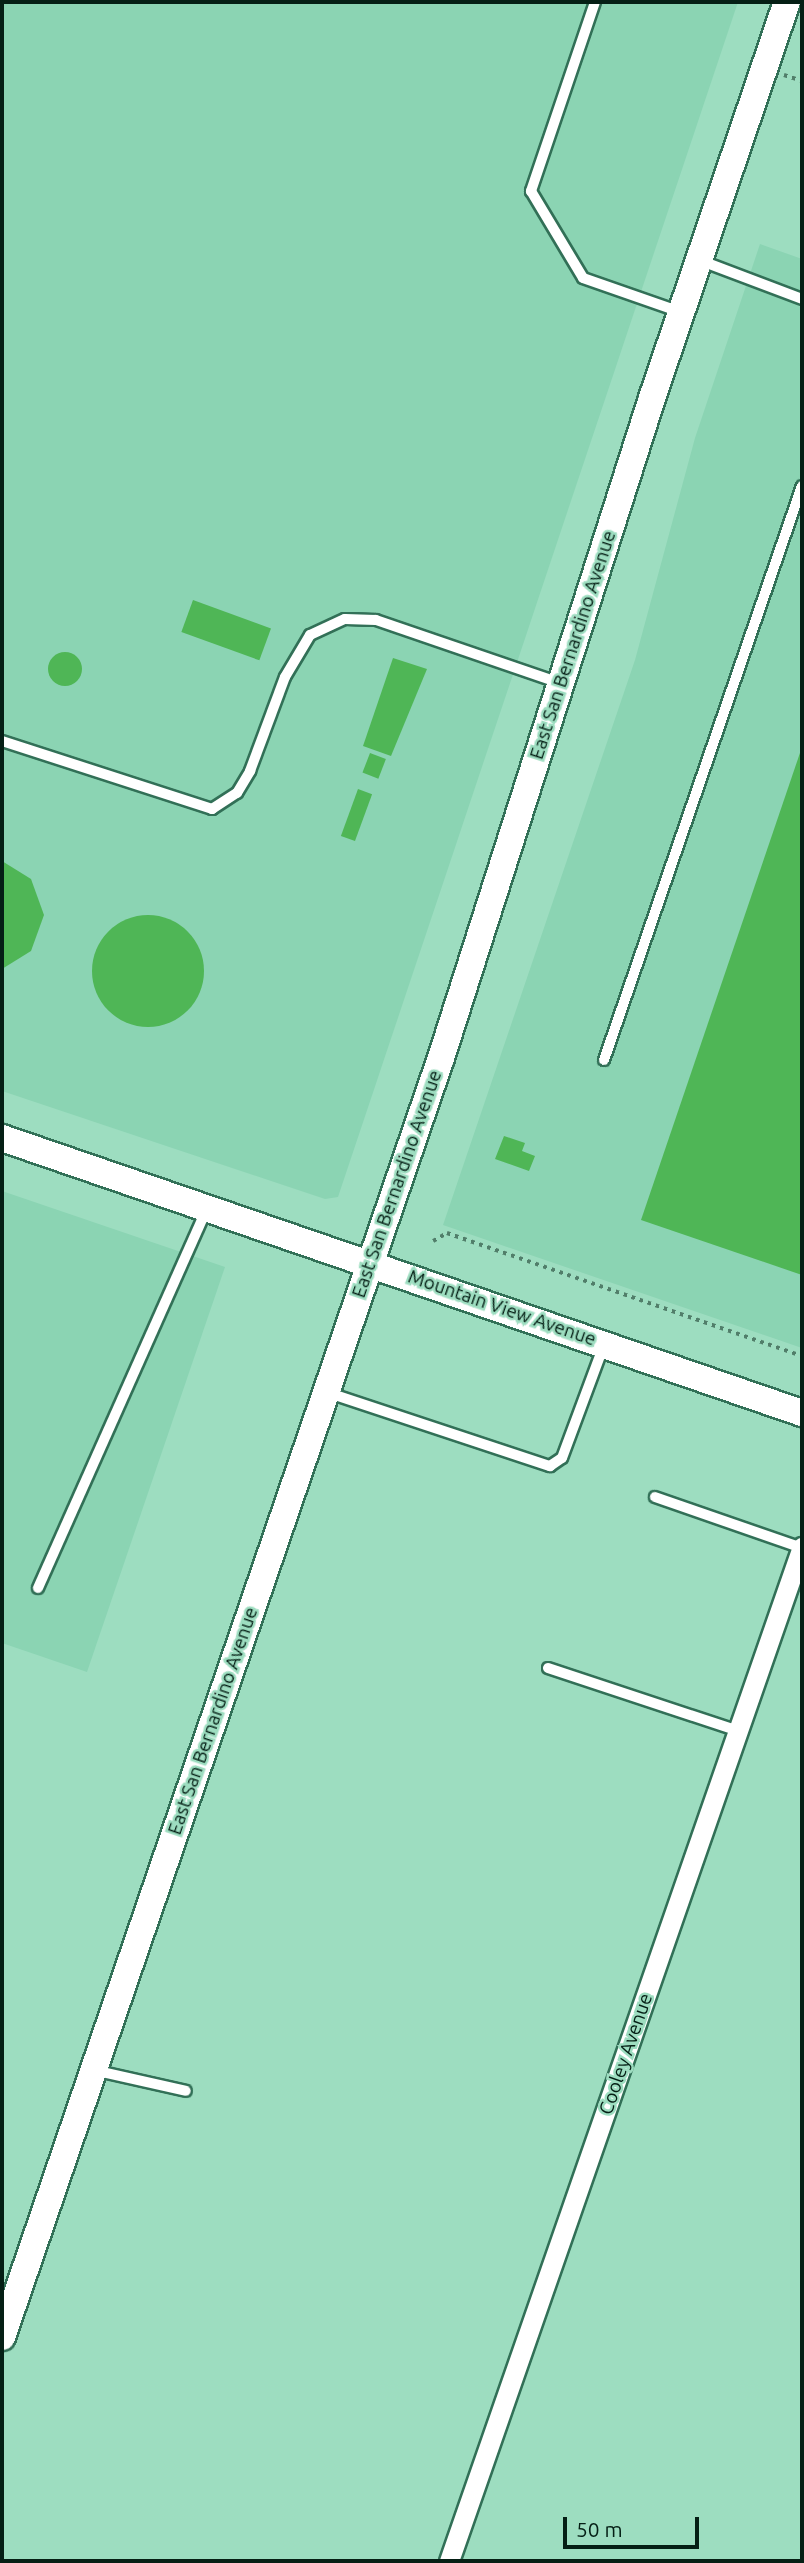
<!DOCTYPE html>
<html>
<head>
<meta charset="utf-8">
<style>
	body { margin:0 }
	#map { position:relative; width:804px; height:2563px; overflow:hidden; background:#9dddc0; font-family:Ubuntu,sans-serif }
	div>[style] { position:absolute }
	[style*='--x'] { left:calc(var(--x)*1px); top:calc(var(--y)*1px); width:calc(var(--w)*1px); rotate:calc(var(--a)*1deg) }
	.built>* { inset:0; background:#8bd4b3 }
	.building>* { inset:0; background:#4fb656; transform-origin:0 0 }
	.round { border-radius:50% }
	.path>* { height:3.5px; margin-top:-1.75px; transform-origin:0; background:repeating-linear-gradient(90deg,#517e6a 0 3.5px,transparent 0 8.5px) }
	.roads { filter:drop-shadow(2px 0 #327057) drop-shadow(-2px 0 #327057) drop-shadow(0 2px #327057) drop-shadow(0 -2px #327057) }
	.lane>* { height:10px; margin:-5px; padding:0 5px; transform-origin:5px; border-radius:5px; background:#fff }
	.street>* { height:19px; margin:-9.5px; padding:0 9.5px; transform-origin:9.5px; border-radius:9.5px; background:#fff }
	.secondary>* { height:26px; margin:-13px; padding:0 13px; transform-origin:13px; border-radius:13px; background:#fff }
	span { translate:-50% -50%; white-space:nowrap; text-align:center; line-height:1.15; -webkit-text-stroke:5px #9dddc0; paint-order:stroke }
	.street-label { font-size:19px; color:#051f15 }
	.frame { position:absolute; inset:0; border:4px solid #051f15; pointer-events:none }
	.scale { position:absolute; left:563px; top:2517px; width:136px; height:32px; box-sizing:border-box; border:4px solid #051f15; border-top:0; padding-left:9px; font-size:21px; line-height:24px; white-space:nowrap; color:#051f15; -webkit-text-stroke:5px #9dddc0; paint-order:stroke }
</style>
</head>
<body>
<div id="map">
	<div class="built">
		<i style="clip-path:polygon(2px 2px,738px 2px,338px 1197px,325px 1199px,2px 1091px)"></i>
		<i style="clip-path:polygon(760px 244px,802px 259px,802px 1348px,443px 1225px,635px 660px,695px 438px)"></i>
		<i style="clip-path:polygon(2px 1191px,225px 1267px,87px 1672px,2px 1643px)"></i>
	</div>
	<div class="building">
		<i style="left:193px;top:600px;width:83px;height:34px;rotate:20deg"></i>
		<i class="round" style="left:48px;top:652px;width:34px;height:34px"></i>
		<i style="clip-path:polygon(393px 658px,427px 669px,391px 756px,363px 746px)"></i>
		<i style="clip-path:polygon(802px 747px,802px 1275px,641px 1220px)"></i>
		<i style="left:370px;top:753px;width:17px;height:21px;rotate:21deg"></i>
		<i style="left:358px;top:789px;width:15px;height:50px;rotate:20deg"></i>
		<i style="clip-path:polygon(2px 861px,31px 879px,44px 915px,31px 951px,2px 969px)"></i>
		<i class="round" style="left:92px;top:915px;width:112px;height:112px"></i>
		<i style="clip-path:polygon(504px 1136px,525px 1143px,522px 1151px,535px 1156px,529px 1171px,495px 1159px)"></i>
	</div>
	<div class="path">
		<i style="--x:784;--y:75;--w:19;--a:18"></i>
		<i style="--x:433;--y:1241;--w:16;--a:-30"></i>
		<i style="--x:447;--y:1233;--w:376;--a:19.1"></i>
	</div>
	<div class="roads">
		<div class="lane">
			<i style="--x:595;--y:2;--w:200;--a:108.7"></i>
			<i style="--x:531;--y:191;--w:101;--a:59.1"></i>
			<i style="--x:583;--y:278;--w:101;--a:19.2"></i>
			<i style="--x:699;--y:260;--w:110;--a:20.7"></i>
			<i style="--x:2;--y:741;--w:221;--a:17.9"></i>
			<i style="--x:212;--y:809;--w:30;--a:-33"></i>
			<i style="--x:237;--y:793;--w:26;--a:-59"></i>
			<i style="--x:250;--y:771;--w:100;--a:-69.6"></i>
			<i style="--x:285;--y:677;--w:49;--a:-59.2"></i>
			<i style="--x:310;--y:635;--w:38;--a:-25"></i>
			<i style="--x:345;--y:619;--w:31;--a:2"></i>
			<i style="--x:376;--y:620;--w:194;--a:18.9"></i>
			<i style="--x:604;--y:1060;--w:607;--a:-70.97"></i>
			<i style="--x:329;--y:1393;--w:233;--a:18.3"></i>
			<i style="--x:550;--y:1466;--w:14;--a:-34"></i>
			<i style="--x:562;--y:1458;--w:117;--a:-69.6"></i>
			<i style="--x:655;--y:1497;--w:156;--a:19.1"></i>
			<i style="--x:38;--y:1588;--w:414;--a:-66"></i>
			<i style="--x:548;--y:1668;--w:200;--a:18.3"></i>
			<i style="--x:93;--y:2070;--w:95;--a:12.7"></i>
		</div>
		<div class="street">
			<i style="--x:449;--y:2561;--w:1074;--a:-70.81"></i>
		</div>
		<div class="secondary">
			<i style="--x:2;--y:1138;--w:846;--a:18.97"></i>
			<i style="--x:2;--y:2337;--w:1352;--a:-71.06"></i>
			<i style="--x:441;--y:1058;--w:693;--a:-72.27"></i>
			<i style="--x:652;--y:398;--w:418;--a:-71.2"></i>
		</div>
	</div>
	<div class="street-label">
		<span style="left:573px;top:645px;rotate:-72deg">East San Bernardino Avenue</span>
		<span style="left:397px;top:1184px;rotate:-71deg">East San Bernardino Avenue</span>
		<span style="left:502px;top:1308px;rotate:19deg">Mountain View Avenue</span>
		<span style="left:213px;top:1721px;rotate:-71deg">East San Bernardino Avenue</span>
		<span style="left:626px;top:2054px;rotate:-71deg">Cooley Avenue</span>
	</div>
	<div class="frame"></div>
	<div class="scale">50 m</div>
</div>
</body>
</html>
